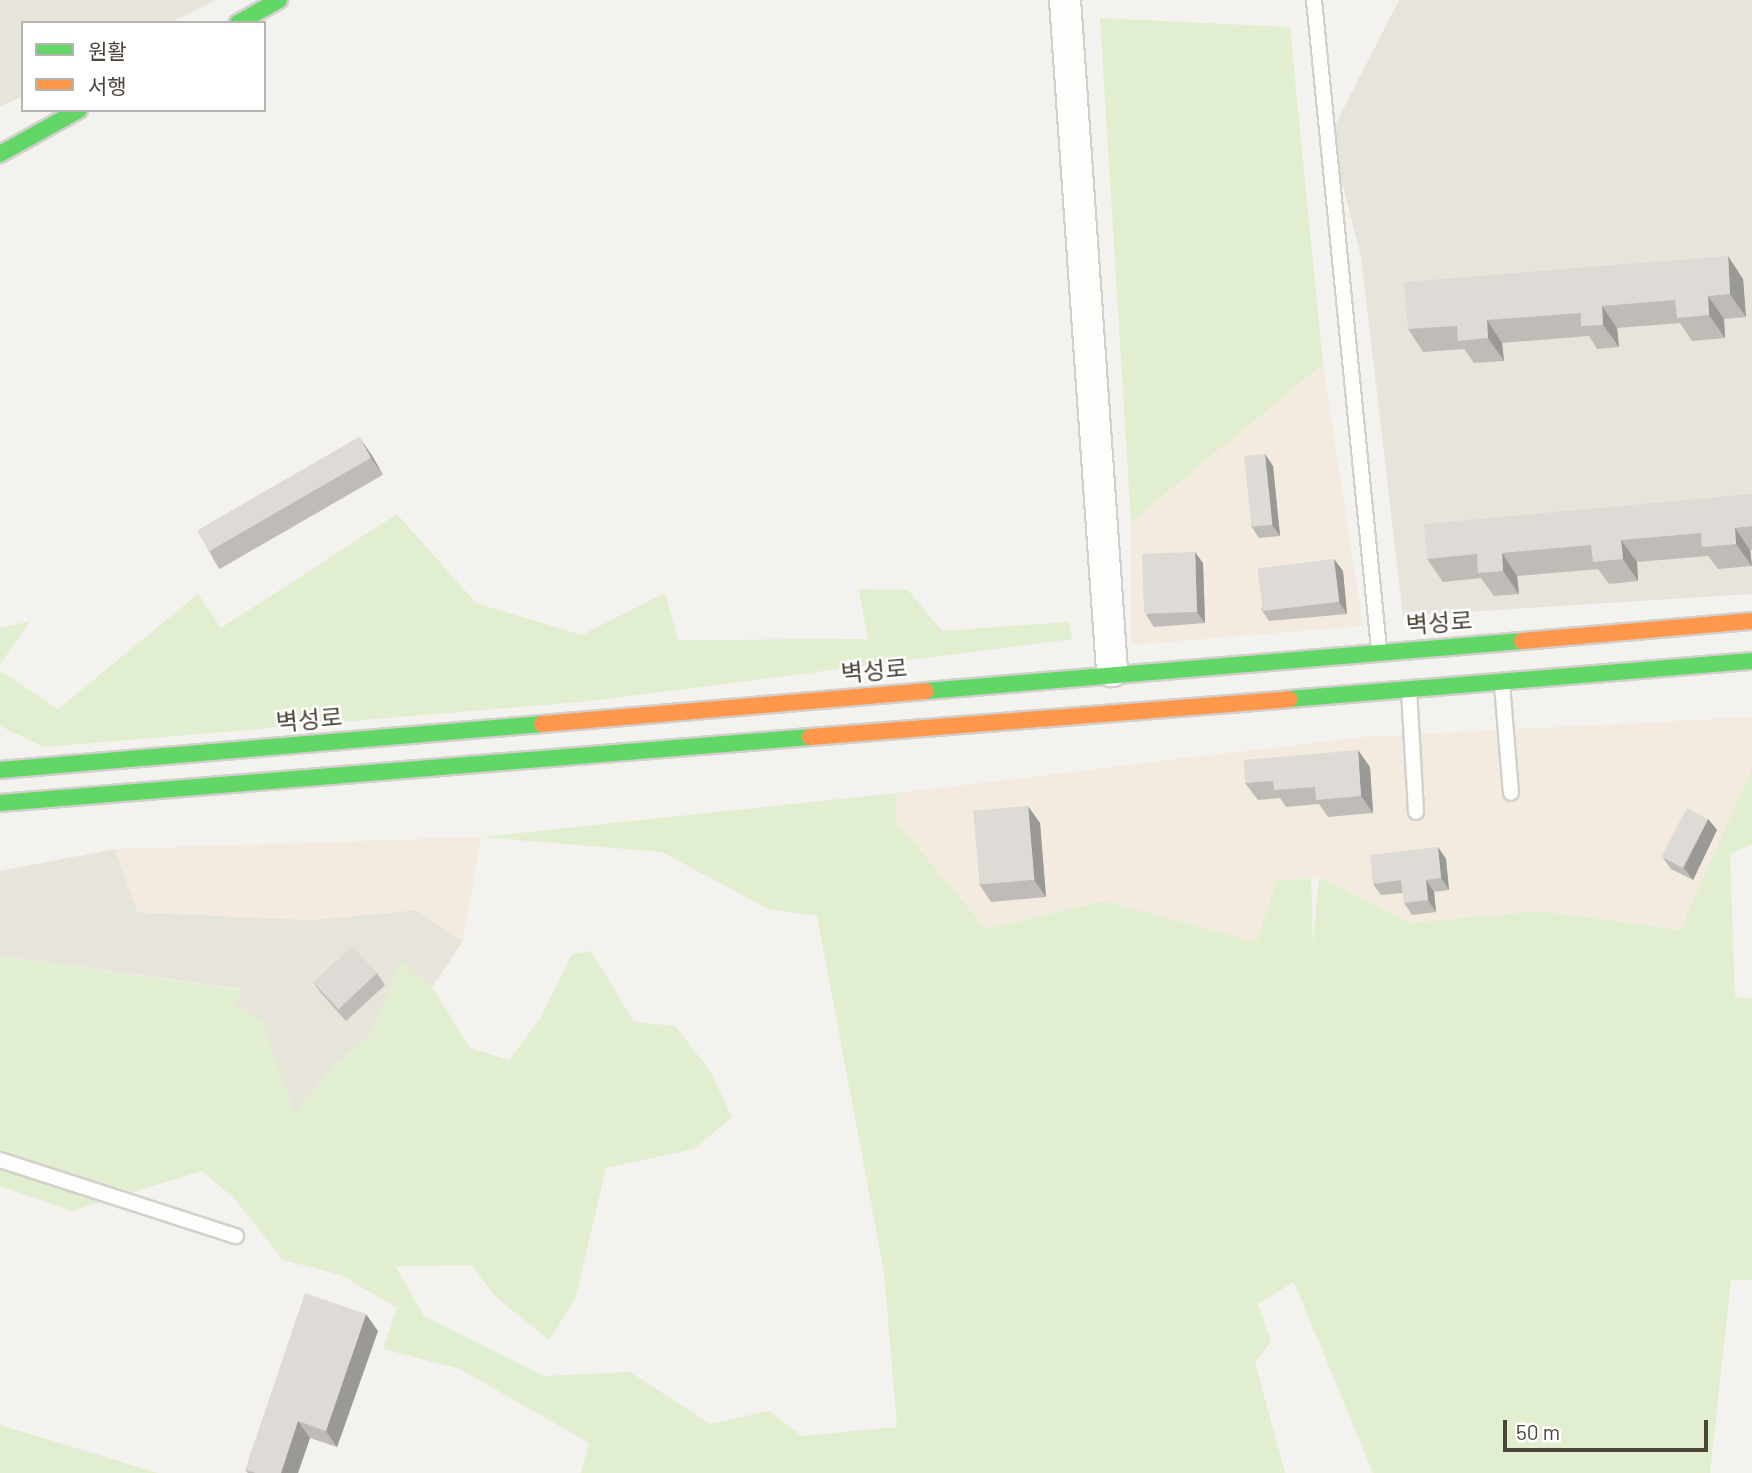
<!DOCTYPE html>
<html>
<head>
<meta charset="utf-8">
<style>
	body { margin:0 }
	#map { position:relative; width:1752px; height:1473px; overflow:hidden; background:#f4f2ee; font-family:Barlow,"Noto Sans KR",sans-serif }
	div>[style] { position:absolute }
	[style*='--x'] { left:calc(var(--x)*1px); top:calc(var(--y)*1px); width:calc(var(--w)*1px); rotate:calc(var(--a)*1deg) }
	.residential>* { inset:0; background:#e7e4dc }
	.commercial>* { inset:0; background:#f3ebdf }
	.green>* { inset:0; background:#e1eecf }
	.roads { filter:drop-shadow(2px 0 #d2d0cb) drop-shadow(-2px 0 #d2d0cb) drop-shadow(0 2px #d2d0cb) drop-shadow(0 -2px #d2d0cb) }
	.lane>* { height:14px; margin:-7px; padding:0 7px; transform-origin:7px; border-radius:7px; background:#fdfdfc }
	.street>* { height:30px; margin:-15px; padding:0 15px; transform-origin:15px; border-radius:15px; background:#fdfdfc }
	.fast>* { height:16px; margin:-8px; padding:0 8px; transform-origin:8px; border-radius:8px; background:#63d668 }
	.slow>* { height:16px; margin:-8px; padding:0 8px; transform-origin:8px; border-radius:8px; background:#ff974d }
	.wall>* { inset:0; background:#bfbcb8; transform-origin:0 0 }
	.shaded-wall>* { inset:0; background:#9b9996 }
	.building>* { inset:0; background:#dedbd6; transform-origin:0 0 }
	span { translate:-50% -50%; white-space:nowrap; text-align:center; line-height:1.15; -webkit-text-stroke:5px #fff; paint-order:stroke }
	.street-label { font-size:24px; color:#4b4439 }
	.legend { position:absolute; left:21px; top:21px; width:245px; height:91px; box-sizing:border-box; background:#fff; border:2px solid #b7b4b0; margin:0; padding:9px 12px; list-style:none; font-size:21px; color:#4b4439 }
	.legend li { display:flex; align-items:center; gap:14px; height:35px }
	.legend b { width:35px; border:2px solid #b7b4b0 }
	.scale { position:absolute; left:1503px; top:1420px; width:205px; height:32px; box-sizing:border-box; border:4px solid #4b4439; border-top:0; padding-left:9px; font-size:21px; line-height:24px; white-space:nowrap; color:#4b4439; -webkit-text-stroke:5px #fff; paint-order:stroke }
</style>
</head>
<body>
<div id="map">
	<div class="residential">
		<i style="clip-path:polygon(0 0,216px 0,170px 23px,23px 23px,23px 96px,0 107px)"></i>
		<i style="clip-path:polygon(1399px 0,1752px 0,1752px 594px,1403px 616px,1361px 257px,1330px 135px)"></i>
		<i style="clip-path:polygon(115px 849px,138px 912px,312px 920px,415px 910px,463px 941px,432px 987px,401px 962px,373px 1032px,332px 1067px,294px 1114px,262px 1022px,234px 1004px,242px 989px,0 956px,0 871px)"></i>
	</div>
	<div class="commercial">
		<i style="clip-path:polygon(1323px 364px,1363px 626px,1131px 645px,1131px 522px)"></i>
		<i style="clip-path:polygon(1752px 717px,1752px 776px,1681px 930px,1541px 911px,1409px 923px,1319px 877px,1277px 880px,1256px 942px,1104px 901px,986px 929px,896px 821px,897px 793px,1361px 737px)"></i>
		<i style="clip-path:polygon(481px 837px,463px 941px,415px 910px,312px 920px,138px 912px,115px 849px)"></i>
	</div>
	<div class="green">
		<i style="clip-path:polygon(1100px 18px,1290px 27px,1323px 364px,1131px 522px)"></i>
		<i style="clip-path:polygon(397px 514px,476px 603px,582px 635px,665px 593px,678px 640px,868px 639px,859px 589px,908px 590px,942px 631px,1069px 622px,1072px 639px,591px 701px,44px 747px,0 726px,0 670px,58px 709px,198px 594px,221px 628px)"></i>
		<i style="clip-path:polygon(31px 621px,0 664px,0 628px)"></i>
		<i style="clip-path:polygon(1752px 769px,1752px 844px,1730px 854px,1735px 997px,1752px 999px,1752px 1280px,1731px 1280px,1710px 1473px,1373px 1473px,1294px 1282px,1258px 1304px,1271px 1342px,1255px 1362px,1285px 1473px,581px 1473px,589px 1443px,460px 1369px,383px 1349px,397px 1308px,341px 1275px,283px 1260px,234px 1198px,202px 1171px,72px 1211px,0 1186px,0 956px,243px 990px,234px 1004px,262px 1022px,294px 1113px,332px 1067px,373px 1032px,401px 961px,432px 987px,470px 1048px,509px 1060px,541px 1017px,572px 954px,591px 951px,634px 1022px,675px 1026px,710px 1071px,732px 1117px,694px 1149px,606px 1168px,575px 1300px,549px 1340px,497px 1298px,471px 1265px,395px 1266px,424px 1316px,544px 1376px,630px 1372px,710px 1424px,769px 1411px,802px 1436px,897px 1427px,884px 1272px,817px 916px,768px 909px,662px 852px,481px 837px,897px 793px,896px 821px,986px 929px,1104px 901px,1256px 942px,1277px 880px,1311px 878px,1313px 946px,1319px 877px,1409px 923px,1541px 911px,1680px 930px)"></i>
		<i style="clip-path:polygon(0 1425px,158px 1473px,0 1473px)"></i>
	</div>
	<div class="roads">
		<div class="lane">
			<i style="--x:1314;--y:0;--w:652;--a:84.28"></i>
			<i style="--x:1502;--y:684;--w:109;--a:85.3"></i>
			<i style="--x:1409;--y:690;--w:122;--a:86.7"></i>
			<i style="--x:0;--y:1160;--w:248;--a:17.9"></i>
		</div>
		<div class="street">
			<i style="--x:1065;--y:0;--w:673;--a:85.99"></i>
		</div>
		<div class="fast">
			<i style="--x:238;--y:23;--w:47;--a:-29.3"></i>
			<i style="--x:0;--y:154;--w:90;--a:-29.1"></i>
			<i style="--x:926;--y:691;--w:598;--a:-4.8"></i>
			<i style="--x:1289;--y:699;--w:465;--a:-4.7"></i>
			<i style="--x:0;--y:770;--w:544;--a:-4.85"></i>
			<i style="--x:0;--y:803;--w:813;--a:-4.66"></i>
		</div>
		<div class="slow">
			<i style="--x:1522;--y:641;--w:231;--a:-5"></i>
			<i style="--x:542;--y:724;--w:385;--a:-4.9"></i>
			<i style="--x:810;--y:737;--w:481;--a:-4.5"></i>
		</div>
	</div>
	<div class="wall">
		<i style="clip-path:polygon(1743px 279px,1746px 317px,1724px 319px,1725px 338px,1692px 341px,1680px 323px,1617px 328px,1619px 347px,1597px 349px,1589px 336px,1502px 343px,1504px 361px,1474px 363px,1464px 349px,1423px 352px,1408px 329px)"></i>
		<i style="left:371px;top:454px;width:24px;height:189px;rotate:60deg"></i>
		<i style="clip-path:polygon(1265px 454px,1273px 466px,1280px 536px,1259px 538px,1251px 526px)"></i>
		<i style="clip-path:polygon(1752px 494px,1752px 550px,1750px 550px,1752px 566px,1718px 569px,1708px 556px,1637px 562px,1638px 581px,1609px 584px,1598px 569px,1517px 576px,1519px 594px,1494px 596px,1481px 578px,1443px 582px,1427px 559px)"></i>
		<i style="clip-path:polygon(1334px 559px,1343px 571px,1347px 614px,1269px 621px,1261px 609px)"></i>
		<i style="clip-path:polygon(1203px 563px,1205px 623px,1154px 627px,1146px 615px)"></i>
		<i style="clip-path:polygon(1370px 767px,1373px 813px,1328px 817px,1319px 804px,1286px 807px,1280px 798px,1258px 800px,1245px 783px)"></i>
		<i style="clip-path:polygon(1708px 819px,1717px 830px,1693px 880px,1671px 869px,1663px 858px)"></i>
		<i style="clip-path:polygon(1040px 823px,1046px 897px,991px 902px,979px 884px)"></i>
		<i style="clip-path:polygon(1438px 847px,1446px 859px,1449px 890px,1434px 892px,1436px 912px,1412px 915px,1404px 903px,1403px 893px,1381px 895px,1373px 884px)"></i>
		<i style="clip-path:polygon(377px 973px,385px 985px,346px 1021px,321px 993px,313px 982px)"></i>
		<i style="clip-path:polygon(378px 1331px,337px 1447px,310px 1438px,298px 1473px,248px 1473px,245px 1470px)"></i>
	</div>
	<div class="shaded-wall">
		<i style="clip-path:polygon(1728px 256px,1743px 279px,1746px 317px,1730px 294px)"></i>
		<i style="clip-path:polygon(1708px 296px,1724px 319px,1725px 338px,1709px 315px)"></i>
		<i style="clip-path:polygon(1602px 306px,1617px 328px,1619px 347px,1603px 325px)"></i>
		<i style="clip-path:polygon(1487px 320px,1502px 343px,1504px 361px,1488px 338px)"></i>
		<i style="clip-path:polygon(359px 437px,371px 454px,383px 475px,371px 458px)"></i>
		<i style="clip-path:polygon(1265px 454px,1273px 466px,1280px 536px,1272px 525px)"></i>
		<i style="clip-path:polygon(1735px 528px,1750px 550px,1752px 566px,1736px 544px)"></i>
		<i style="clip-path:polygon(1621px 540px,1637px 562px,1638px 581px,1623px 559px)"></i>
		<i style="clip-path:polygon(1195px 552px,1203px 563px,1205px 623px,1197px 612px)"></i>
		<i style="clip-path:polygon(1502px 553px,1517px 576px,1519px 594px,1503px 571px)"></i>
		<i style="clip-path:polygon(1334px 559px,1343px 571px,1347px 614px,1339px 602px)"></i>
		<i style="clip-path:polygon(1358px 750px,1370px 767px,1373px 813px,1361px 796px)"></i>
		<i style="clip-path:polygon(1028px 806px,1040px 823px,1046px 897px,1034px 880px)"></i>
		<i style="clip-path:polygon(1708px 819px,1717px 830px,1693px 880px,1684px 868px)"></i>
		<i style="clip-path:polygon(1438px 847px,1446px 859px,1449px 890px,1441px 878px)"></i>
		<i style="clip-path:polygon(1426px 880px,1434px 892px,1436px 912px,1428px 900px)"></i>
		<i style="clip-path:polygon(366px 1314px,378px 1331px,337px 1447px,326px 1431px)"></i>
		<i style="clip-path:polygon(298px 1421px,310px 1438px,298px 1473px,281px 1473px)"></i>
	</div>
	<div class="building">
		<i style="clip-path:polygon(1728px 256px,1730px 294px,1708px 296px,1709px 315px,1677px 318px,1675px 300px,1602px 306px,1603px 325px,1581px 326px,1581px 313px,1487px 320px,1488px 338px,1458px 341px,1457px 326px,1408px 329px,1404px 282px)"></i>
		<i style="left:359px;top:437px;width:24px;height:187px;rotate:60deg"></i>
		<i style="left:1265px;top:454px;width:71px;height:21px;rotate:84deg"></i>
		<i style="clip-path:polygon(1752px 494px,1752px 526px,1735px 528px,1736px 544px,1702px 547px,1701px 533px,1621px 540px,1623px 559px,1593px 562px,1591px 545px,1502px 553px,1503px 571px,1478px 573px,1477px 554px,1427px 559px,1424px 524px)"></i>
		<i style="left:1195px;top:552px;width:60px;height:53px;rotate:88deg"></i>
		<i style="left:1334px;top:559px;width:43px;height:77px;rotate:83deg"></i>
		<i style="clip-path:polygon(1358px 750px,1361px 796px,1316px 800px,1315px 787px,1274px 790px,1273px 781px,1245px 783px,1244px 760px)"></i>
		<i style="left:1028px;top:806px;width:74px;height:55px;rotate:85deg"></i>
		<i style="left:1687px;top:808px;width:24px;height:55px;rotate:28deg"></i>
		<i style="clip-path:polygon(1438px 847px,1441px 878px,1426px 880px,1428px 900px,1404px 903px,1401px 880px,1373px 884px,1370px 855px)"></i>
		<i style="left:352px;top:946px;width:37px;height:53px;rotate:47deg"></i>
		<i style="clip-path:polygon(305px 1293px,366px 1314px,326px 1431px,298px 1421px,281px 1473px,256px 1473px,245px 1470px)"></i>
	</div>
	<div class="street-label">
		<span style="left:1439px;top:622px;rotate:-4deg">벽성로</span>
		<span style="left:874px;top:670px;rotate:-5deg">벽성로</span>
		<span style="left:309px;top:719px;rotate:-5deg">벽성로</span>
	</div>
	<ul class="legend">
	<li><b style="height:9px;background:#63d668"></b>원활</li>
	<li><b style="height:9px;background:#ff974d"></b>서행</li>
	</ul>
	<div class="scale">50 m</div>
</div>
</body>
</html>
